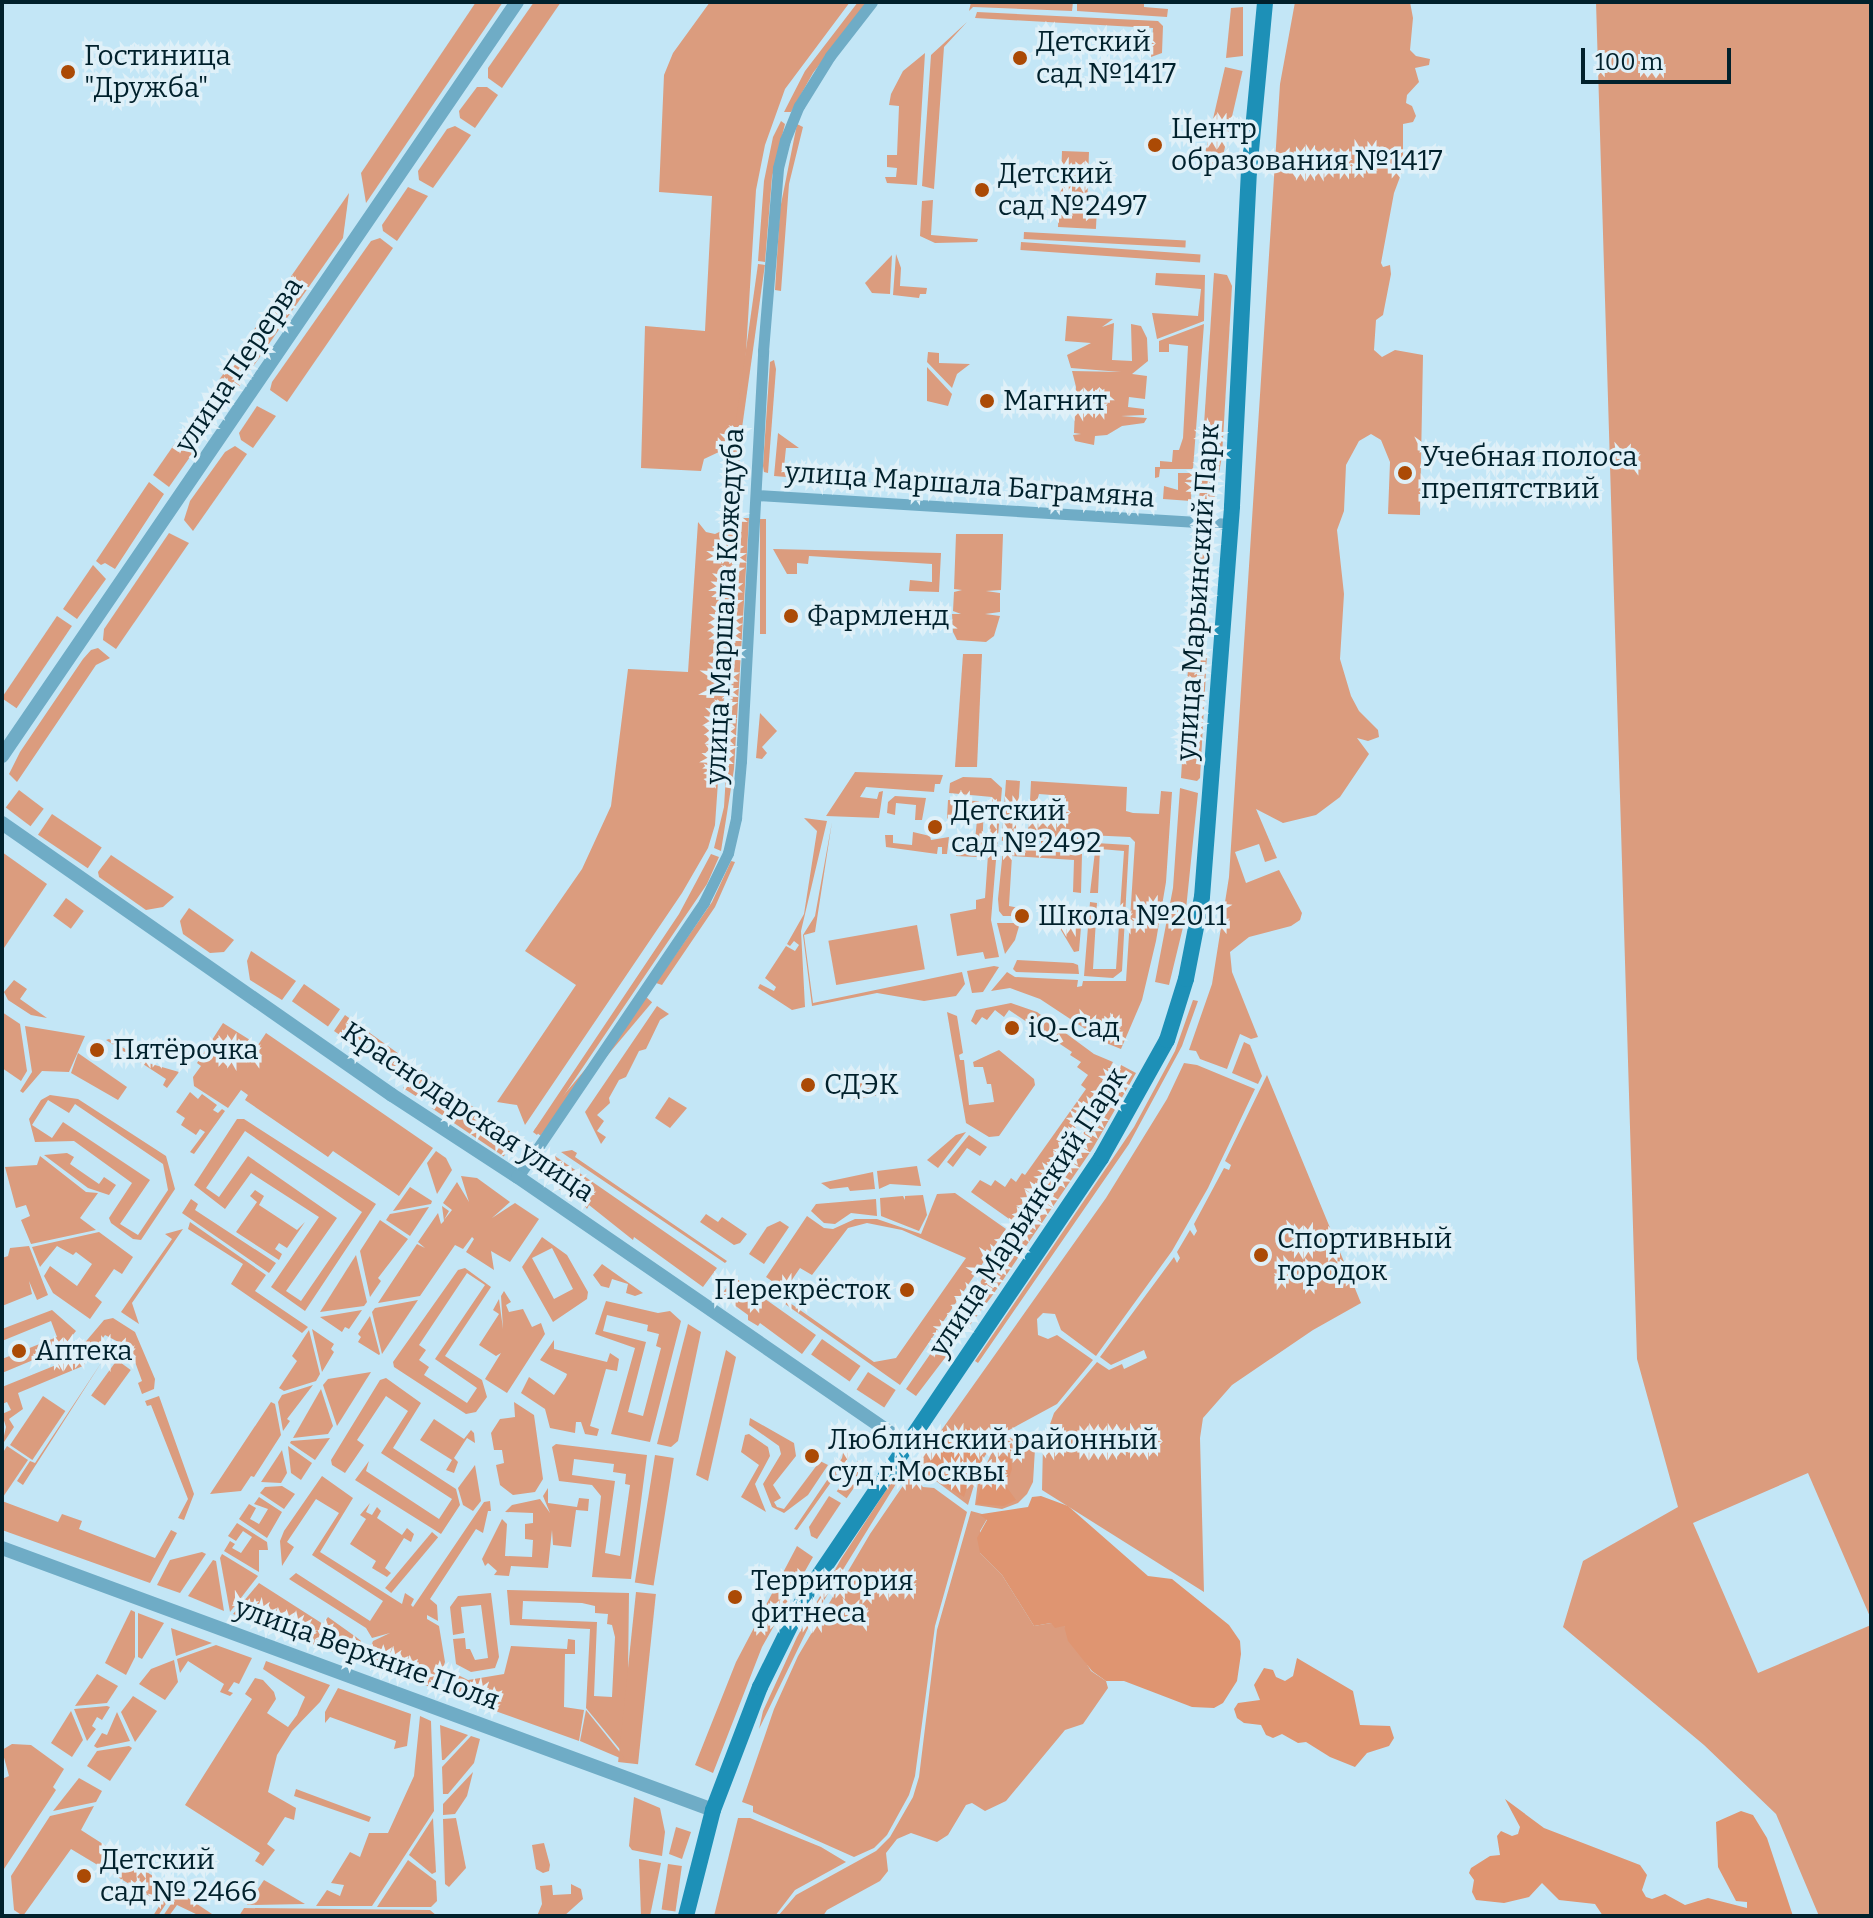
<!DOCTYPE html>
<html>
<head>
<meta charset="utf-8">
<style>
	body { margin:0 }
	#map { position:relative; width:1873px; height:1918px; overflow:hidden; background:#c3e6f6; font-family:Bitter,serif }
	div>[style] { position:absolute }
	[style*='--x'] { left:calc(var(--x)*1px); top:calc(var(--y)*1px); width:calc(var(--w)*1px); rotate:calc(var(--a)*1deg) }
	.green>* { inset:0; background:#db9c7e; transform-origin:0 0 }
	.forest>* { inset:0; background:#df9571 }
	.minor>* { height:11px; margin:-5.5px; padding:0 5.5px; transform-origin:5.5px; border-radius:5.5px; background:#6facc6 }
	.tertiary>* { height:14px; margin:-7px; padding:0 7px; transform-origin:7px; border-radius:7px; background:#6facc6 }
	.secondary>* { height:16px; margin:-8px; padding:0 8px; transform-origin:8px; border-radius:8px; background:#1d90b7 }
	.dots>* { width:22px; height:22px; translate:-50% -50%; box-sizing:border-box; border:4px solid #dff0f8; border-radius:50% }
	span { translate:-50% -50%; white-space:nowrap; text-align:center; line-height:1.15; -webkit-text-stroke:7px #dff0f8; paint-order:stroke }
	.poi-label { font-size:28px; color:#01212c }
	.left { translate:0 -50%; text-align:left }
	.right { translate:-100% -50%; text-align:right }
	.street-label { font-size:28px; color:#01212c }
	.frame { position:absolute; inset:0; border:4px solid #01212c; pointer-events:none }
	.scale { position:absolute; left:1581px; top:48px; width:150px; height:36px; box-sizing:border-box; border:4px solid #01212c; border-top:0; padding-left:10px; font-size:24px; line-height:28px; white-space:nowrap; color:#01212c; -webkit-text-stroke:6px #dff0f8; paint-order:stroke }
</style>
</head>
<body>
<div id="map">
	<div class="green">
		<i style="clip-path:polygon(476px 2px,503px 2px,366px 203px,361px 173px)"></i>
		<i style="clip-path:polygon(534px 2px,561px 2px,502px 88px,488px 78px,488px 68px)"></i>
		<i style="clip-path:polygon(710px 2px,850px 2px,785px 89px,765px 145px,756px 190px,739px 465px,731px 455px,721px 451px,704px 459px,701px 471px,641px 468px,645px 326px,705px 331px,712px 196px,659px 192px,664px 75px,673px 53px)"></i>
		<i style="clip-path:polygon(858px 2px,867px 2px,813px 73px,791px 112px,784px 112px,805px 71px)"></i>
		<i style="clip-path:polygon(971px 2px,1073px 2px,1072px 11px,973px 7px,969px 11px)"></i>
		<i style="clip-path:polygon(1077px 2px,1144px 2px,1144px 7px,1168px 9px,1167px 17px,1077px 11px)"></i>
		<i style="clip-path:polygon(1295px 2px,1410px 2px,1413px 18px,1410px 50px,1416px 56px,1430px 59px,1429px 65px,1415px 68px,1419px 82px,1407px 95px,1406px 103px,1412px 106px,1416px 116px,1413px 122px,1403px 124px,1403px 169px,1394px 193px,1381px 263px,1383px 267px,1390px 265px,1391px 274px,1383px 315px,1376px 320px,1374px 350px,1382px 357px,1395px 350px,1423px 355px,1420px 515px,1388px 514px,1390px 462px,1381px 440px,1371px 434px,1359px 441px,1346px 465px,1344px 511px,1337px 530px,1344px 594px,1340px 659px,1351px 696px,1359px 711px,1378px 730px,1379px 737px,1368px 741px,1357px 738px,1369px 754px,1340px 797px,1316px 815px,1283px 823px,1256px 809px,1277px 858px,1265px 862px,1259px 844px,1235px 852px,1246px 883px,1279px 870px,1302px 913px,1300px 920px,1291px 926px,1249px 937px,1230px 952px,1232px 972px,1258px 1037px,1251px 1039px,1240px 1034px,1227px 1069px,1200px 1059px,1196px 1051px,1189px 1050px,1212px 984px,1229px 877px,1280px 84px)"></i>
		<i style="clip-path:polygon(1596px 2px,1871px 2px,1871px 1619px,1808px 1473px,1693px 1523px,1758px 1673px,1871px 1625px,1871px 1916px,1819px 1916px,1776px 1814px,1704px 1745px,1563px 1627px,1583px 1561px,1678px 1507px,1637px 1359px)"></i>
		<i style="clip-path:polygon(1243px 7px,1243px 56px,1226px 58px,1231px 8px)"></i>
		<i style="clip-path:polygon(977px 12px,1158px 21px,1163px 26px,1162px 53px,1151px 57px,1153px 28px,975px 18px)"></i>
		<i style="clip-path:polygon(967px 22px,944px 47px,934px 189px,922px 186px,931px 55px)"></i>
		<i style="clip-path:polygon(925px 53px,917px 185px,887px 183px,885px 177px,896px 177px,897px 168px,887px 167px,887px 155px,897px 155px,899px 106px,889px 105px,891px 94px,903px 71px)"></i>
		<i style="left:1225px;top:67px;width:18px;height:100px;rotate:13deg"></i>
		<i style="clip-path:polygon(477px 87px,487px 87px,498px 95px,475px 128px,460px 118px,459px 111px)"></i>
		<i style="clip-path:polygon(781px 121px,785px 124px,772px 177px,765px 262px,758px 261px,764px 181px,773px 137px)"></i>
		<i style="clip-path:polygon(797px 124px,803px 127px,789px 184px,781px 291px,775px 290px,780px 209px)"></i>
		<i style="clip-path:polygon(455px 126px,471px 135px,433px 188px,419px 180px,418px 171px,447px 129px)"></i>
		<i style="left:1062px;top:151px;width:27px;height:50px;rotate:2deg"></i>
		<i style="clip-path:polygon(408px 187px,428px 196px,397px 241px,383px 231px,382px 225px)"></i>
		<i style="clip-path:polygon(349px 193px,343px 238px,169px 487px,153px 475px)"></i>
		<i style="clip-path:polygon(933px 200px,931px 235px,978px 239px,977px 242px,935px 243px,920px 236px,922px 201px)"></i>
		<i style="left:1059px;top:207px;width:38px;height:20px;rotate:3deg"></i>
		<i style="left:1024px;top:232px;width:162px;height:7px;rotate:3deg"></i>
		<i style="clip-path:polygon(380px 238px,393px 248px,287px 402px,270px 390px,272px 382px,371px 241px)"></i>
		<i style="left:1021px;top:242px;width:180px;height:8px;rotate:4deg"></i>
		<i style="clip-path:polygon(896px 254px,901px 268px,900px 286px,927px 288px,926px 294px,920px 294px,919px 298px,893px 295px)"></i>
		<i style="clip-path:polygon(892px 255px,890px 294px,872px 293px,865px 283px)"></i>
		<i style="left:758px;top:264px;width:7px;height:208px;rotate:8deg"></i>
		<i style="clip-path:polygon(1156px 273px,1205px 275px,1204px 321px,1157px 339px,1152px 313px,1198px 316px,1201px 289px,1155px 285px)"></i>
		<i style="clip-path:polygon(1214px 273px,1227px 275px,1232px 286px,1222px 456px,1214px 501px,1199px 500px)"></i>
		<i style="clip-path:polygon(1067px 316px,1113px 319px,1102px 327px,1114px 323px,1112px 360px,1132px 361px,1131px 324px,1141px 326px,1147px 338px,1148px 361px,1132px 374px,1147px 376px,1145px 399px,1129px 397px,1128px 407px,1144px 409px,1144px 415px,1121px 416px,1147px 418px,1144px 423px,1122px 426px,1107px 435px,1095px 436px,1094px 445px,1075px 441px,1073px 435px,1081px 434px,1074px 433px,1076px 387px,1072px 371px,1121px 372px,1071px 368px,1067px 355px,1091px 343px,1065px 341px)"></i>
		<i style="clip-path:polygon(1204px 324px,1193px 469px,1160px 469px,1159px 477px,1155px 478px,1155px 467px,1160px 467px,1160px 461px,1172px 462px,1173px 450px,1179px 450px,1183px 438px,1188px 346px,1169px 344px,1169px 352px,1159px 352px,1159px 341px)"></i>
		<i style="clip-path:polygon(928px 352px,939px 353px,939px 363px,970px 364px,957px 374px,952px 388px,927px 362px)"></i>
		<i style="clip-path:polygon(774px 360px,776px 369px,768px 473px,764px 472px,763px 466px,770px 362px)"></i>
		<i style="clip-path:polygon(927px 367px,952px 394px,948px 406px,927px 401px)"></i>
		<i style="clip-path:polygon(257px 406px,276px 416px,253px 448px,241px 440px,239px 433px)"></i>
		<i style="clip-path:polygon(778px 433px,799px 448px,786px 448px,784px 467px,799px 468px,798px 478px,774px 476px)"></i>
		<i style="clip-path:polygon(235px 446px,247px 454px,193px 531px,184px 520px,190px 501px,225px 452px)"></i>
		<i style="clip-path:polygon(1178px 473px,1192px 473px,1191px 501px,1163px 499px,1164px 486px,1178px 490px)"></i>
		<i style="clip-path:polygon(149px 482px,164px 494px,115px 569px,105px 563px,101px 565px,96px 561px)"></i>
		<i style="clip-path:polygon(742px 518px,749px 518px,734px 769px,721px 851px,714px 848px,724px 807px)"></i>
		<i style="left:760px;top:519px;width:6px;height:115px"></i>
		<i style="clip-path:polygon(698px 522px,706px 532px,715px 534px,736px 524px,715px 825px,708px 848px,682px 893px,525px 1125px,517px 1105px,497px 1102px,576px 985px,525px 951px,582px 869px,611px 806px,628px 669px,688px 672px)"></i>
		<i style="clip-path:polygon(169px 533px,189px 543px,116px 649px,103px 640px,104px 629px)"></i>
		<i style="clip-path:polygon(956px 534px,1003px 534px,1001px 590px,986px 591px,1000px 593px,1000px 612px,985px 614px,1000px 616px,994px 636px,986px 642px,957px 640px,953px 632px,952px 614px,961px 614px,953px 611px,954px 592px,962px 590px,954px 589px)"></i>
		<i style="clip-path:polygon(773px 549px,941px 553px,939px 592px,909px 591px,910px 580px,932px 582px,932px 564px,809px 556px,808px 564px,797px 563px,797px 574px,787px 574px)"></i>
		<i style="clip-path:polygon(1195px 549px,1203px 550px,1209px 558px,1207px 593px,1193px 593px)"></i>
		<i style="clip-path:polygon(93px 565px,106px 579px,77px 619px,63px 609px)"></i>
		<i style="left:1193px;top:607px;width:10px;height:37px;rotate:6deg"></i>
		<i style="left:57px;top:616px;width:18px;height:99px;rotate:34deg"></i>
		<i style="clip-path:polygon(98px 648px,110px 658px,96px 665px,17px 782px,9px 774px,20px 752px,83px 659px,91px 650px)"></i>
		<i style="clip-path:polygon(1189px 653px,1207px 654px,1200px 778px,1197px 781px,1181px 778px)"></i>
		<i style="clip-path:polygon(963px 654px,982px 654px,977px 767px,955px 767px)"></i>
		<i style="clip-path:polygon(760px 713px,777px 731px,762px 747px,767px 753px,762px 759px,756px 758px)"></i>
		<i style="clip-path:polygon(855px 772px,943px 775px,940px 784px,935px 784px,934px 792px,866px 787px,860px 797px,877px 799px,879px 792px,883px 791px,879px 818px,826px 816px)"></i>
		<i style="clip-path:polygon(963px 777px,991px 778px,1002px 788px,991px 920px,999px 957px,985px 959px,983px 952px,957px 956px,950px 914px,976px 909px,976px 900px,985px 898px,992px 797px,949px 793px,950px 783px)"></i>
		<i style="left:1006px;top:780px;width:14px;height:61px;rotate:4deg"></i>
		<i style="clip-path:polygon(1031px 781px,1127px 787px,1126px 811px,1133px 813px,1159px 814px,1161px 791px,1172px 792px,1166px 882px,1156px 941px,1142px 1000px,1121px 1049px,1101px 1041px,1107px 1031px,1099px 1025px,1093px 1034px,1040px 999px,1010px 988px,991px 991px,1007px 972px,1015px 977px,1078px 980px,1077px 987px,1082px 986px,1083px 981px,1126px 981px,1135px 842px,1130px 837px,1087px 835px,1080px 846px,1041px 844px,1041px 833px,1028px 829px,1030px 812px,1064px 813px,1065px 796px,1039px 794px,1037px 801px,1030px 801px)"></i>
		<i style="clip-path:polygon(1180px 788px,1198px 793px,1185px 919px,1169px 985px,1155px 982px,1173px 888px)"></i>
		<i style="left:19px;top:790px;width:31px;height:22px;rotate:37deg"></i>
		<i style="clip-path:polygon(895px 796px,926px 798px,922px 820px,915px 820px,916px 805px,896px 803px,895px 815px,887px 813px,888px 802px)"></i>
		<i style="clip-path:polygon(948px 800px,978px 801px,984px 805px,982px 851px,976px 857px,956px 856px,956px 849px,974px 850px,978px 810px,960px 808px,958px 822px,951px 822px,947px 818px)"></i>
		<i style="left:52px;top:814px;width:60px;height:25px;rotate:34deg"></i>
		<i style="clip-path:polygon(804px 818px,827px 821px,801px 931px,805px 1007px,792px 1010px,758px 988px,760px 984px,774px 991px,776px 987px,765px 978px,786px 946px,795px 951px,799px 945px,794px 941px,790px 946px,787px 944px,804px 914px,817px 831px)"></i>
		<i style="clip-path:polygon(832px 822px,815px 932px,804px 935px,813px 1003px,962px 972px,965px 984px,956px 996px,924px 1001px,877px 993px,812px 1006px,803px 935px,815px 916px)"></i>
		<i style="clip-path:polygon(913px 832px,930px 836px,931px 840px,949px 837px,947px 854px,942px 854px,942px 847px,938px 847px,937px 854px,886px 847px,885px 835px,893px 835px,893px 843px,912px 845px)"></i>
		<i style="clip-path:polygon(1096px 843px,1129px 845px,1122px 971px,1113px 978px,1084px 976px,1090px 902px,1097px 903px,1093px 969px,1116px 969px,1124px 851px,1100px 849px,1098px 893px,1090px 893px)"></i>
		<i style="clip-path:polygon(1007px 848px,1082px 854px,1081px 893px,1073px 892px,1074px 860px,1012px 856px,1009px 906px,1020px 908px,1020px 916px,1003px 916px,999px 911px,998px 899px,1003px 850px)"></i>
		<i style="clip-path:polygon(2px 852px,47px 884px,2px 951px)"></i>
		<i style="clip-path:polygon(711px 854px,719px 857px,707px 884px,537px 1135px,533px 1132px,679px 914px)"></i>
		<i style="clip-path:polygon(111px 855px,174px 897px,163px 907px,146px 910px,99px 877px,98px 872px)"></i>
		<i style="clip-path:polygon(731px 861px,735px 862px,715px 907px,662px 985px,656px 983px,712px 902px)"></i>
		<i style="left:66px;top:898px;width:22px;height:22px;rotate:36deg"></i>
		<i style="clip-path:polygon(189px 908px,234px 940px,224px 952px,210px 953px,183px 934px,180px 921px)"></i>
		<i style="clip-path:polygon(997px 923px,1020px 923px,1015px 940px,1005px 954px)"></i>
		<i style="left:917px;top:925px;width:45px;height:90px;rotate:80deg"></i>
		<i style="clip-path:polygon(1058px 925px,1081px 927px,1079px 951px,1074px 952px)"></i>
		<i style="clip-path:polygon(251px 951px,296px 981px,282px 1000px,250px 980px,247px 961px)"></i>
		<i style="clip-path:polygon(1017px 960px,1073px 963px,1078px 965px,1079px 974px,1016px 972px,1013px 969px)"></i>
		<i style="clip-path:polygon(994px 966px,999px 967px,983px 992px,972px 993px,967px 971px)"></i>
		<i style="clip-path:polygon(14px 980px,27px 989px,20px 999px,47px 1018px,31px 1015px,8px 1000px,4px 992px)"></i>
		<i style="left:304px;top:984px;width:44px;height:21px;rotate:35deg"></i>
		<i style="left:646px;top:997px;width:8px;height:174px;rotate:40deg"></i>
		<i style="clip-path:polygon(1193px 1000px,1198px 1001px,1182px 1046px,1129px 1144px,978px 1363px,975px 1361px,1134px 1127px,1175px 1051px)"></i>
		<i style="clip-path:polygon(1011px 1003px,1037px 1012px,1094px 1054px,1113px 1062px,1086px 1112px,1012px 1221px,971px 1192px,980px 1180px,991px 1186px,995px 1180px,1005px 1187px,1011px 1178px,1016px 1182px,1022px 1173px,1025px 1175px,1086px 1089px,1081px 1085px,1088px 1075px,1077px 1067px,1081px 1062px,1070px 1055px,1072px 1052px,1009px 1010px,1004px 1017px,995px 1010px,987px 1020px,982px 1017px,976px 1025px,971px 1021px,976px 1010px)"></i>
		<i style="clip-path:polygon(657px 1006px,669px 1014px,660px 1020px,646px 1049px,639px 1051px,626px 1077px,619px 1080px,609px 1098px,610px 1103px,597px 1115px,604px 1121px,597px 1131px,606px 1137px,601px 1144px,585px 1112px)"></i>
		<i style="clip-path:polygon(2px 1012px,20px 1024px,27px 1071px,21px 1081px,2px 1068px)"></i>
		<i style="clip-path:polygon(947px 1012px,957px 1016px,963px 1053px,959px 1055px,960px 1060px,964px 1060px,969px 1105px,994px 1102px,991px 1084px,987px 1084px,983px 1067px,974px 1067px,973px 1062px,999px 1050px,1034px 1079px,1035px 1085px,999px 1136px,989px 1137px,966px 1123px)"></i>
		<i style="clip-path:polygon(345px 1015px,435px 1080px,422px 1100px,403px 1088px,407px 1081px,334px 1031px)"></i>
		<i style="clip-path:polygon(223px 1023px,258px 1045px,266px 1033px,433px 1148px,399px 1196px,333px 1151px,328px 1157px,245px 1100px,248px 1095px,241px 1090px,228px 1108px,194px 1086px,193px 1077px,201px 1066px,197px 1063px)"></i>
		<i style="clip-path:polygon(25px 1026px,85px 1036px,69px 1072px,42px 1071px,23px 1093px,20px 1091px,32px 1072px)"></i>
		<i style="clip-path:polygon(109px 1039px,148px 1063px,179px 1072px,167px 1088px,163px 1085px,166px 1079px,106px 1040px)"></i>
		<i style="clip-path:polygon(1244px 1042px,1250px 1045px,1262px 1076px,1258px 1084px,1232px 1073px)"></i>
		<i style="clip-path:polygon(78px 1053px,127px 1087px,118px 1100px,71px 1073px)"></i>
		<i style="clip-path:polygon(1184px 1063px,1197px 1065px,1255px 1089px,1208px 1188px,1172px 1251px,1096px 1356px,1061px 1330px,1055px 1314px,1043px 1313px,1037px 1319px,1038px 1335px,1048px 1339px,1057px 1335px,1093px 1360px,1057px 1404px,998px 1436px,981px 1462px,968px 1505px,916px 1466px,1106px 1198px,1167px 1099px)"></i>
		<i style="clip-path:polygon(1121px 1065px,1136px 1073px,1093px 1148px,992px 1296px,916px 1396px,906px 1389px,1093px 1119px)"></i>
		<i style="left:872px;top:1073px;width:23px;height:24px;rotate:80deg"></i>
		<i style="clip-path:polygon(1267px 1075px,1361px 1303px,1313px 1330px,1232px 1385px,1203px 1418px,1200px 1438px,1204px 1592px,1042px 1490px,1043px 1444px,1054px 1413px,1097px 1362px,1109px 1370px,1122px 1364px,1124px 1369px,1147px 1358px,1144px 1350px,1111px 1365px,1100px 1357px,1174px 1257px,1177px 1263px,1180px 1258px,1177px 1252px,1190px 1230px,1194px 1236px,1197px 1231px,1194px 1224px,1224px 1168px,1229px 1170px,1231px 1165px,1225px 1161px)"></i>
		<i style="left:445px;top:1088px;width:87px;height:24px;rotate:34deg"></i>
		<i style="clip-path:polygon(190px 1092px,198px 1099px,202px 1094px,217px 1105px,213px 1110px,218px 1113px,222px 1109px,225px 1111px,194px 1154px,190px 1152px,205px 1132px,200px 1129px,196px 1135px,181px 1125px,185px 1118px,176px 1112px)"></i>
		<i style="clip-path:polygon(evenodd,50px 1095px,78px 1099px,166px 1156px,175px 1189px,141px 1240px,133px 1239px,111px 1223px,109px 1218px,132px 1183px,74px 1141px,35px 1142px,29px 1119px,41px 1100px,50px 1095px,48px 1100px,69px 1113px,75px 1104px,163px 1164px,168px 1190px,138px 1235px,120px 1224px,150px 1180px,63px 1122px,52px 1138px,32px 1125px,48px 1100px)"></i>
		<i style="clip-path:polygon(669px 1097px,687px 1108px,670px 1128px,655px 1118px)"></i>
		<i style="clip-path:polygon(evenodd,237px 1119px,244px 1119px,376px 1204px,305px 1311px,271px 1287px,319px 1217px,251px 1173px,225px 1209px,194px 1185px,237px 1119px,245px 1131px,362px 1212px,301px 1301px,286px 1291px,337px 1218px,248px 1156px,219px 1197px,206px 1188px,245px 1131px)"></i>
		<i style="clip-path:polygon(966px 1132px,938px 1168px,927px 1160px,956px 1135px)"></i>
		<i style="clip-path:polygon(969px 1135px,987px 1147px,980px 1156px,967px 1148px,953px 1167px,947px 1162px)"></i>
		<i style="clip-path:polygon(572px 1150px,577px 1153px,575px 1157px,727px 1261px,725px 1263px,561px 1152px)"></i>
		<i style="clip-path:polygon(436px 1151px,446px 1158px,452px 1170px,437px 1194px,427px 1163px)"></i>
		<i style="clip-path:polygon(67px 1153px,74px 1157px,70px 1164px,99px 1184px,104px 1177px,116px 1185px,109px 1195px,88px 1188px,44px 1155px)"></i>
		<i style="clip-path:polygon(40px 1156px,86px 1192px,98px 1193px,80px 1218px,96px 1230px,31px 1244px,21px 1220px,30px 1216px,26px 1205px,16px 1208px,5px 1167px,37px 1165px)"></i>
		<i style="clip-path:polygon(555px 1156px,717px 1268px,703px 1287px,634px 1237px,633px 1240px,589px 1205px,587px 1209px,583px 1203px,555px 1187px,555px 1183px,547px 1177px,543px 1178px)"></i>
		<i style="clip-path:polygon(917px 1166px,921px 1186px,890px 1184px,879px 1189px,877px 1171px)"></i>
		<i style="clip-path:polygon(873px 1172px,875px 1189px,850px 1191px,848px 1187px,830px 1189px,821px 1183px)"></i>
		<i style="clip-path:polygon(461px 1176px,477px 1178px,510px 1202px,492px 1218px,515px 1203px,539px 1219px,510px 1262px,491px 1251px,494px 1270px,466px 1252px,474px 1239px,472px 1237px,463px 1249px,455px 1245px,420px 1296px,378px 1303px,417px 1244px,425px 1248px,418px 1242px,438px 1213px,441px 1224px,444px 1221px,442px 1206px,449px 1211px,444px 1220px,452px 1210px,443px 1203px,457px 1182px,469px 1202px)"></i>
		<i style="clip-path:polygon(410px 1187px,432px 1201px,431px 1204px,393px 1211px)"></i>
		<i style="clip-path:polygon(255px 1190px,264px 1196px,259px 1205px,297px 1230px,305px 1222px,287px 1248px,279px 1243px,275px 1249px,282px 1254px,279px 1260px,236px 1232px,257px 1202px,250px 1196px)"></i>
		<i style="clip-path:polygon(955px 1193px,1006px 1229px,900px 1385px,761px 1287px,763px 1284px,874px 1362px,896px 1358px,966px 1258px,902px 1230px,867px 1223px,848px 1228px,812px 1275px,800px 1268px,785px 1290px,766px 1277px,807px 1216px,824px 1228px,833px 1229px,855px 1219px,877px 1219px,921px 1234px,937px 1194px)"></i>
		<i style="clip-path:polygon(923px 1195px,927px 1215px,919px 1231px,881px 1216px,880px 1198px,903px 1196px,905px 1200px,905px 1196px)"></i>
		<i style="clip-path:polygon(191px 1199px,198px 1204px,195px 1210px,276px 1263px,269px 1273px,182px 1213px)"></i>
		<i style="clip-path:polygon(876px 1199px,877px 1216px,851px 1213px,835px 1224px,824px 1223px,811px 1211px,816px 1204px)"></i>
		<i style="clip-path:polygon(429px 1207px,410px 1236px,386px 1220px,390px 1214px)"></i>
		<i style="clip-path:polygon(706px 1214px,718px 1222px,722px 1217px,747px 1234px,740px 1243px,734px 1245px,700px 1222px)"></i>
		<i style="clip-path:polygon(380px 1220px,408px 1239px,378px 1278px,381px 1281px,370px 1297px,360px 1251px)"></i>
		<i style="clip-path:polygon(780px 1221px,789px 1227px,764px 1264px,749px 1254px,767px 1227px)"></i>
		<i style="clip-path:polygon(190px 1222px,266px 1275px,255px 1291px,308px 1327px,302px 1333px,231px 1284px,243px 1264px,188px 1229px)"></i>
		<i style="clip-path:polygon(183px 1229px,132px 1303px,139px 1324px,121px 1312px,172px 1239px,165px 1234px)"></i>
		<i style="clip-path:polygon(99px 1232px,133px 1257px,122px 1274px,114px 1269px,95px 1296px,102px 1302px,90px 1319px,53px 1293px,44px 1276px,50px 1266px,77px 1286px,92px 1264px,76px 1252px,73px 1255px,57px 1246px,40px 1267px,32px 1247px)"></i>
		<i style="clip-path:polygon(evenodd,542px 1237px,567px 1255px,588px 1292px,587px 1299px,553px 1322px,522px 1267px,542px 1237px,552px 1248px,573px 1289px,554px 1299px,532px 1258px,552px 1248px)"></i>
		<i style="clip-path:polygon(29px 1246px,48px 1295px,37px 1300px,29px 1281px,32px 1294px,2px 1306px,2px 1258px,8px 1256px,10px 1248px)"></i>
		<i style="clip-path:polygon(356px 1255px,367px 1302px,364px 1306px,320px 1312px)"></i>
		<i style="clip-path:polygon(602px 1264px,643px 1293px,635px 1296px,626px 1293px,628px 1284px,612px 1279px,609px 1288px,601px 1286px,593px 1275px)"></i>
		<i style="clip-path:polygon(evenodd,465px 1268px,491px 1287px,445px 1356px,482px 1380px,487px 1397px,476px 1412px,466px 1414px,394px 1367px,393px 1362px,458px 1270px,465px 1268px,467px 1273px,485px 1285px,435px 1359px,477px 1388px,467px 1403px,424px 1375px,429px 1367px,419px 1360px,426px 1350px,419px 1345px,467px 1273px)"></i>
		<i style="clip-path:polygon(734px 1277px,816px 1335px,802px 1354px,760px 1323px,758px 1326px,748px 1320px,748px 1315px,726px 1299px,722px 1301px,722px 1294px)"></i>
		<i style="clip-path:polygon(504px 1291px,511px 1302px,506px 1305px,509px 1312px,523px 1309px,532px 1327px,541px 1323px,545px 1334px,507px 1393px,485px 1379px,501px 1353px,496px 1356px,479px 1345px,499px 1314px,493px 1310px,499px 1299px,503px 1329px,501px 1296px)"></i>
		<i style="clip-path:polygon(418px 1300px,382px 1354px,372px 1312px,375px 1308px)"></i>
		<i style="clip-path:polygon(evenodd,606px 1301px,658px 1313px,670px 1311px,681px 1321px,650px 1442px,611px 1434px,635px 1348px,595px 1334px,606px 1301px,607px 1315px,648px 1325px,647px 1331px,659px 1334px,656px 1346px,661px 1348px,643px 1416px,628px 1412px,646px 1342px,603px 1331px,607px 1315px)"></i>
		<i style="clip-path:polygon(52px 1310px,76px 1331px,62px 1348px,2px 1373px,2px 1359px,57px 1337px,51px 1321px,2px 1341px,2px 1329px)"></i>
		<i style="clip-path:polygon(362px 1310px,349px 1329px,345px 1327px,342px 1332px,320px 1317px)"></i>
		<i style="clip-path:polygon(370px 1316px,380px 1354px,379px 1355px,358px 1342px,361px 1337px,358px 1334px)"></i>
		<i style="clip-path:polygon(113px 1318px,135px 1332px,155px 1379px,154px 1389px,142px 1394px,138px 1383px,142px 1381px,130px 1348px,105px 1335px,83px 1366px,18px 1393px,23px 1409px,9px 1419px,14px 1427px,2px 1445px,6px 1427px,2px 1414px,11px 1410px,7px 1402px,2px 1404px,2px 1387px,71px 1359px,104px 1320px)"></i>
		<i style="clip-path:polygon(688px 1324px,701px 1332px,678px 1441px,671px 1447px,657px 1444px)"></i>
		<i style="clip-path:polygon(312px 1329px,334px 1344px,331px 1349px,334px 1352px,322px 1372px)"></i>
		<i style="clip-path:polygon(309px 1330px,320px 1374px,316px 1381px,284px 1391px,279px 1388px,297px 1361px,292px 1356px)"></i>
		<i style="left:822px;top:1339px;width:47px;height:19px;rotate:35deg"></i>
		<i style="clip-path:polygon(554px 1340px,554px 1349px,607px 1362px,610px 1353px,619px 1359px,617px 1371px,606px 1369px,590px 1426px,599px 1429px,597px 1436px,585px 1434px,581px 1422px,576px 1422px,575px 1433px,550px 1428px,545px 1409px,521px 1393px,529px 1377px,554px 1395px,566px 1377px,567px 1374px,540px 1360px)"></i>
		<i style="clip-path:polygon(726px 1350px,736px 1357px,708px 1481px,696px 1475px)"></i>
		<i style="clip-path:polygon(103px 1360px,23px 1485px,17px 1481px,30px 1461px,35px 1463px)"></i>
		<i style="left:117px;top:1360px;width:17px;height:44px;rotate:36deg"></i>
		<i style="clip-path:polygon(371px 1372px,337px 1426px,323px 1385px,328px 1379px)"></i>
		<i style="left:868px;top:1372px;width:33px;height:21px;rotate:33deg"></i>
		<i style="clip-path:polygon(386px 1378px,421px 1403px,393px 1448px,456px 1489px,460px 1505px,441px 1534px,355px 1480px,369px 1461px,366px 1471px,439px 1519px,452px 1499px,381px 1453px,408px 1411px,386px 1396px,357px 1440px,364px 1445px,345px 1473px,332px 1465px,331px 1460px,380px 1380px)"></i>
		<i style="clip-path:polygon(313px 1385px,287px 1419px,290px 1421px,283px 1431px,278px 1402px,282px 1395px)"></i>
		<i style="clip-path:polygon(321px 1389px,333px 1426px,328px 1434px,293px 1438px)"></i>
		<i style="left:43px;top:1396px;width:27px;height:59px;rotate:34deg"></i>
		<i style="clip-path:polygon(159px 1396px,194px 1494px,184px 1520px,178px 1518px,188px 1499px,151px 1405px,147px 1406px,145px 1401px)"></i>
		<i style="clip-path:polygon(271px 1402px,275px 1404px,281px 1435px,254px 1477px,251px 1476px,241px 1491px,210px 1494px)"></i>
		<i style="clip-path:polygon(514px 1402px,534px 1415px,543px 1479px,535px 1492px,513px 1495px,500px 1485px,496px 1465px,504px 1463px,502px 1450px,494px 1450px,491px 1433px,500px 1419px,515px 1417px)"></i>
		<i style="clip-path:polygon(750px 1418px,794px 1443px,796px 1456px,773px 1485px,781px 1498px,774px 1502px,777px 1507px,784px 1509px,820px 1461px,828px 1465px,808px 1495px,784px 1513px,772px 1507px,763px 1484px,781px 1454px,779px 1446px,749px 1425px)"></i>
		<i style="clip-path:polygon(434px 1419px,464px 1439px,471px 1430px,474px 1433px,475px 1443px,467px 1438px,454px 1458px,458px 1462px,454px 1473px,446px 1470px,452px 1460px,420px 1440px)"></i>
		<i style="clip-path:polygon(749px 1434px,768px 1447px,770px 1456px,755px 1484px,766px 1512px,741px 1497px,759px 1465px,741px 1452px,745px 1435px)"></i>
		<i style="clip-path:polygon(1022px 1435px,1035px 1449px,1033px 1482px,1027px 1494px,1018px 1503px,1002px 1509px,975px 1505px,978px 1482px,995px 1446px,1002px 1439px)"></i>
		<i style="clip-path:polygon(330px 1438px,315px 1460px,290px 1443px,291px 1441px)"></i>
		<i style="clip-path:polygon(846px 1439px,852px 1446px,849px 1457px,797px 1530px,794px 1529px,842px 1458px)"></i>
		<i style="clip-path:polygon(evenodd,556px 1444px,647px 1455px,631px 1579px,592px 1577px,601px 1496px,592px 1485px,559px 1481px,552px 1447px,556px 1444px,574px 1459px,614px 1464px,613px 1472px,626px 1474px,625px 1484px,630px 1485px,620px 1556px,605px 1553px,615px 1481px,572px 1475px,574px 1459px)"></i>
		<i style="clip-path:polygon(7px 1446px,28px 1460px,3px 1497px,2px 1454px)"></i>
		<i style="clip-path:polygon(288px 1446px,312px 1463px,301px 1480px,291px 1473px)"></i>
		<i style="clip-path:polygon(282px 1450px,287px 1473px,281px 1483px,261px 1482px)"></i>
		<i style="left:655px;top:1455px;width:19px;height:129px;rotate:9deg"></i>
		<i style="left:858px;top:1461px;width:12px;height:37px;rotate:35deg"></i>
		<i style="clip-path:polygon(475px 1465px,481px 1501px,473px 1511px,463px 1505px,458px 1488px)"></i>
		<i style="clip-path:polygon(900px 1469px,904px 1471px,813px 1618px,759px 1729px,763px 1711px,797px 1637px,841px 1559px)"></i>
		<i style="clip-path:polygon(911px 1474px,923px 1487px,934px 1488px,967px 1512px,935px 1626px,915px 1776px,909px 1795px,887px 1835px,874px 1848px,854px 1857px,753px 1812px,753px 1806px,742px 1802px,774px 1709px,798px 1656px,870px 1534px)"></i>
		<i style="clip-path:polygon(322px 1476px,353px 1498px,320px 1552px,402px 1604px,405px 1593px,414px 1599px,411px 1605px,413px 1607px,484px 1502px,490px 1501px,491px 1511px,488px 1511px,483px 1533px,476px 1529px,430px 1599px,437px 1605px,438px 1621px,427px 1615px,427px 1619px,439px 1626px,445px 1662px,436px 1689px,364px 1663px,373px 1641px,390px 1633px,372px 1638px,366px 1628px,289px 1579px,296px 1573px,370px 1621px,383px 1601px,312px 1555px,339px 1513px,316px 1499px,287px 1542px,294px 1547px,282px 1566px,280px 1541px,284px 1531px)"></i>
		<i style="clip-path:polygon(282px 1486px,295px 1494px,284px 1509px,260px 1493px,265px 1487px)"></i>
		<i style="clip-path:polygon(548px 1488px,548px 1503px,577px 1507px,579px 1498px,589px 1499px,588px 1511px,576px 1510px,571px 1547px,553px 1545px,552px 1530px,548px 1568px,511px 1566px,509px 1576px,494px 1575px,497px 1571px,488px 1563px,485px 1566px,482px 1559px,502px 1519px,507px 1524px,505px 1556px,532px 1557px,533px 1540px,525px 1539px,525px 1524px,533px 1523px,533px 1513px,505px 1512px,512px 1505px,540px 1499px,550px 1513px,543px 1496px)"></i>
		<i style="clip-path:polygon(829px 1496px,841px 1503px,817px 1539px,811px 1536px,809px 1527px)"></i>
		<i style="clip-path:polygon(259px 1497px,282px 1512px,267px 1538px,239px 1519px,249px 1504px,256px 1508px,250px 1519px,259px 1524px,268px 1509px,254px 1504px)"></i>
		<i style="clip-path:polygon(2px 1501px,58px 1522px,62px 1514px,82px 1521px,79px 1529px,155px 1558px,171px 1530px,177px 1533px,150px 1583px,2px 1530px)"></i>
		<i style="clip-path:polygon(370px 1503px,366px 1512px,372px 1515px,377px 1507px,381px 1511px,377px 1518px,402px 1535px,407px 1528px,414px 1534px,411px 1542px,404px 1538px,385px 1568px,391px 1573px,387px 1577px,372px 1568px,376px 1561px,350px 1544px,366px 1519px,360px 1515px)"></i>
		<i style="clip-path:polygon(971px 1511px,982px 1514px,987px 1519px,980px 1531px,980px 1553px,1002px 1575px,1034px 1626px,1051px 1623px,1064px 1626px,1091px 1671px,1106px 1681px,1108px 1688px,1083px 1724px,1065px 1730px,1006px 1801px,985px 1811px,972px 1803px,966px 1805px,948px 1835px,937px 1842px,911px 1833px,897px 1839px,886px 1853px,888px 1871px,880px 1881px,827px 1910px,823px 1916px,778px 1916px,796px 1895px,876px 1851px,890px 1837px,913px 1797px,919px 1777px,937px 1630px)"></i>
		<i style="clip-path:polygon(237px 1523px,267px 1542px,268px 1550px,259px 1550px,259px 1572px,224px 1551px,230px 1541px,235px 1544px,232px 1548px,241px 1553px,252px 1537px,243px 1531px,236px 1541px,228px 1536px)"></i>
		<i style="left:432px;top:1532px;width:8px;height:73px;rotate:40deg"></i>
		<i style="clip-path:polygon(797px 1546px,813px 1557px,762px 1647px,713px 1773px,695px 1765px,736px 1662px)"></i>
		<i style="clip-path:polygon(202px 1552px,206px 1554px,180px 1593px,157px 1585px,170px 1560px)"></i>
		<i style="clip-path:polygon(222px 1554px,258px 1576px,230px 1612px,220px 1558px)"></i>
		<i style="clip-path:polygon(213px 1560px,216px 1561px,224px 1611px,188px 1596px)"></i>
		<i style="clip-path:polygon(259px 1583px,323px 1624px,328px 1617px,356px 1637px,361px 1641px,355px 1660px,233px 1614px)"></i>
		<i style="clip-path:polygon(evenodd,507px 1590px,629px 1593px,627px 1758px,586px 1708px,590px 1629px,510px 1625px,507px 1590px,523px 1601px,582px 1603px,595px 1606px,595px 1613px,608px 1614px,607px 1624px,612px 1625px,615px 1637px,612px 1697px,594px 1696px,597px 1622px,522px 1619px,523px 1601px)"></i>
		<i style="left:636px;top:1592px;width:20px;height:171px;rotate:6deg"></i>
		<i style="clip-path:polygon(491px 1593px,499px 1657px,495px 1668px,471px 1672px,456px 1664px,453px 1639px,465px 1638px,466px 1649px,470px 1649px,475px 1660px,488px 1658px,481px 1605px,461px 1607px,464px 1633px,453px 1635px,450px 1607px,458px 1596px)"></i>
		<i style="clip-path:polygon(131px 1610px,135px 1612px,135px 1657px,126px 1675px,105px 1663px)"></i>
		<i style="clip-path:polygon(138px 1613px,164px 1623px,142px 1659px,138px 1657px)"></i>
		<i style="clip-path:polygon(171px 1628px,212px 1643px,176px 1656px)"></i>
		<i style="clip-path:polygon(568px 1639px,575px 1640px,575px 1654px,565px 1654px,564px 1707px,584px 1710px,579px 1741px,445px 1693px,452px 1672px,468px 1680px,504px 1674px,511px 1646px,567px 1649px)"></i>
		<i style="clip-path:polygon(216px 1645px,252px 1658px,239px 1684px,234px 1682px,228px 1691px,233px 1693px,230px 1696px,220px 1692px,224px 1684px,188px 1661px,180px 1673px,177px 1659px)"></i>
		<i style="clip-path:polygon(174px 1660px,178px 1682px,165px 1700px,139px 1684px,151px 1669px)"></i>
		<i style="clip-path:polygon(266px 1661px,330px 1685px,320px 1702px,292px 1731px,277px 1755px,268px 1792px,296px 1808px,294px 1820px,285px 1817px,267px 1844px,275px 1850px,263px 1866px,255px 1861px,260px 1853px,185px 1805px,252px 1699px,245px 1694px,255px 1678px,263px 1680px,274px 1692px,276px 1699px,267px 1713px,288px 1727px,297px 1715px,305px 1697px,263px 1669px)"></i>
		<i style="clip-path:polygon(97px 1674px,118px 1686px,107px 1703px,75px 1706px)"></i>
		<i style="clip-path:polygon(338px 1688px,411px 1714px,407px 1746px,394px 1749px,396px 1741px,330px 1717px,325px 1723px,325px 1712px)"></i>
		<i style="clip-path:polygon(133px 1696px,157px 1711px,135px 1742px,121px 1712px)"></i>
		<i style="clip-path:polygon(107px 1706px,110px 1707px,102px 1720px,97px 1717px,92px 1726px,96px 1729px,87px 1741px,74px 1709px)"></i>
		<i style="clip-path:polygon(586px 1710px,627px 1761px,580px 1741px)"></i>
		<i style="clip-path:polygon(71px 1711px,83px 1740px,72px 1757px,51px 1743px)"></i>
		<i style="clip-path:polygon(117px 1712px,130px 1741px,97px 1748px,94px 1746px,102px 1733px,107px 1735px)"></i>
		<i style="clip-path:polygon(420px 1716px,431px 1721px,434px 1811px,372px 1906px,316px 1906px,327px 1890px,340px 1896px,344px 1885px,331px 1883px,350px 1852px,360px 1857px,369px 1833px,388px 1833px,414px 1776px)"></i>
		<i style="clip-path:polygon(440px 1725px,468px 1735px,444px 1760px,442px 1760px)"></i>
		<i style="clip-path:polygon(471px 1736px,480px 1739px,474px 1763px,448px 1794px,443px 1794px,442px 1767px)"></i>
		<i style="clip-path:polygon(12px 1744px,31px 1745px,64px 1769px,53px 1787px,56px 1790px,2px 1872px,2px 1779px,9px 1776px,2px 1750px)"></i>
		<i style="clip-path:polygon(129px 1746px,132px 1748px,110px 1781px,87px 1766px,97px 1751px)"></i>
		<i style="clip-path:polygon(473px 1772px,467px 1796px,455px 1814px,443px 1815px,443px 1804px)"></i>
		<i style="clip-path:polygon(79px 1778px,102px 1791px,96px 1802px,53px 1811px)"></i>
		<i style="clip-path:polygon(296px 1789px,371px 1817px,369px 1822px,294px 1796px)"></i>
		<i style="clip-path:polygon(634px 1797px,660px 1808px,665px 1832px,662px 1856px,632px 1850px,629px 1846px)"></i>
		<i style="clip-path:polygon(94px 1806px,81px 1830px,175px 1890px,158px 1916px,153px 1916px,161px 1903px,71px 1849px,23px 1916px,14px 1910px,11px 1876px,50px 1816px)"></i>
		<i style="clip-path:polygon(433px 1818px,436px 1872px,432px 1874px,409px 1855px)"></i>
		<i style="clip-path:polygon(456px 1818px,466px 1868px,449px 1887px,445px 1884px,443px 1819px)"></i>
		<i style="clip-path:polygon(738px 1818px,750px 1818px,821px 1847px,846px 1862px,795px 1890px,775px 1916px,714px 1916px)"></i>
		<i style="clip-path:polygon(676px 1827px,691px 1832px,682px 1859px,669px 1854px)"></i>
		<i style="clip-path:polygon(544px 1843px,550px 1865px,549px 1871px,543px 1873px,536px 1869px,532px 1845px)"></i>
		<i style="clip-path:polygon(639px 1859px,661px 1863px,650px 1916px,641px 1916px)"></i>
		<i style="clip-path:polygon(408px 1860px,436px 1881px,437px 1901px,431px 1907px,377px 1907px)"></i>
		<i style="left:668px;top:1864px;width:14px;height:46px;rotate:8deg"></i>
		<i style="clip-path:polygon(264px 1880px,305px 1904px,247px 1905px)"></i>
		<i style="clip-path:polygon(571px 1884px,581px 1889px,583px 1899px,564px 1916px,537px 1916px,542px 1904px,540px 1886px,552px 1885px,553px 1895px,571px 1894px)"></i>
		<i style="clip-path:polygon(179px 1892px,215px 1916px,200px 1916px,177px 1905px,169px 1916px,163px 1916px)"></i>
		<i style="clip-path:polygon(244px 1908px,430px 1910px,437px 1916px,239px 1916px)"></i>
	</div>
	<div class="forest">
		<i style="clip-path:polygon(967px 1428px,974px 1430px,984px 1458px,970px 1477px,964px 1497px,926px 1474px,924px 1467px,939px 1440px)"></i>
		<i style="clip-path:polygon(1006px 1456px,1011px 1459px,1012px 1469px,1006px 1486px,1016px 1500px,1004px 1506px,976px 1504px,983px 1480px,988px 1480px,998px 1457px)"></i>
		<i style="clip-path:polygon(1041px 1496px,1068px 1506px,1148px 1576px,1172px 1579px,1229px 1625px,1240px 1641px,1241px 1654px,1237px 1681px,1223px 1703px,1214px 1708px,1192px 1707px,1124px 1681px,1106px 1681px,1092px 1671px,1068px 1641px,1064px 1626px,1055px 1628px,1051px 1623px,1034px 1626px,1002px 1575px,980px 1553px,977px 1538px,987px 1520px,980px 1515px,982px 1514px,1028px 1507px,1032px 1497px)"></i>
		<i style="clip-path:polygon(1297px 1658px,1353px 1691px,1360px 1725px,1390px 1726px,1394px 1738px,1389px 1746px,1367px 1753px,1355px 1767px,1330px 1757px,1306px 1742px,1298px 1743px,1282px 1734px,1273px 1738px,1266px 1735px,1261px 1725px,1244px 1723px,1237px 1718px,1234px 1709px,1238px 1703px,1260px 1700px,1254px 1685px,1264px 1668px,1273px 1670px,1276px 1677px,1285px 1681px,1293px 1676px)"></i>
		<i style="clip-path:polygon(1505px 1799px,1544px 1828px,1640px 1865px,1647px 1875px,1642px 1890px,1646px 1897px,1652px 1899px,1665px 1894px,1685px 1905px,1708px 1898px,1747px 1908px,1747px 1902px,1736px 1901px,1718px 1867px,1716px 1822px,1741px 1811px,1753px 1815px,1767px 1838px,1793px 1916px,1603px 1916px,1595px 1904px,1559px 1900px,1542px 1883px,1529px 1897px,1504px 1903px,1476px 1900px,1472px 1892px,1474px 1880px,1469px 1873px,1471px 1868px,1490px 1856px,1500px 1855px,1497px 1836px,1501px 1831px,1512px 1836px,1518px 1834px,1520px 1827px)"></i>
	</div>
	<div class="minor">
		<i style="--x:756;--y:495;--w:475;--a:3.5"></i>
		<i style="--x:518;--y:1177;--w:332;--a:-55.9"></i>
		<i style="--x:704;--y:902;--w:55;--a:-63.9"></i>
		<i style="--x:728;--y:853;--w:36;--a:-77"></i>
		<i style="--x:736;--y:818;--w:57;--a:-85"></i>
		<i style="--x:741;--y:761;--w:411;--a:-86.9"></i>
		<i style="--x:763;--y:351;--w:184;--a:-85.3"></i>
		<i style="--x:778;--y:168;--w:29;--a:-76"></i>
		<i style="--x:785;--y:140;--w:37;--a:-68"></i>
		<i style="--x:799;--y:106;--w:59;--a:-58.2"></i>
		<i style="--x:830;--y:56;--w:68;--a:-52.1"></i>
	</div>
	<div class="tertiary">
		<i style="--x:2;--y:756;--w:913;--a:-55.67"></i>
		<i style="--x:2;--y:823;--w:475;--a:34.9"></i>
		<i style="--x:392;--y:1095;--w:150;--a:33.1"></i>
		<i style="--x:518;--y:1177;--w:470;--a:34.5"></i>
		<i style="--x:2;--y:1548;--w:758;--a:20.23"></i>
	</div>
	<div class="secondary">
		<i style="--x:686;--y:1916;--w:109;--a:-75.7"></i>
		<i style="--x:713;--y:1810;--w:132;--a:-69.1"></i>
		<i style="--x:760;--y:1687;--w:102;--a:-63.7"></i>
		<i style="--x:805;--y:1596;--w:529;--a:-55.95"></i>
		<i style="--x:1101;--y:1158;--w:135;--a:-60.8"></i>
		<i style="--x:1167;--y:1040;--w:64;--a:-72.7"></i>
		<i style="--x:1186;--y:979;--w:84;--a:-79"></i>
		<i style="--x:1202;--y:897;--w:392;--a:-85.6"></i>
		<i style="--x:1232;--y:506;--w:334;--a:-87.1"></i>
		<i style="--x:1249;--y:172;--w:171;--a:-84.6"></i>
	</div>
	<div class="dots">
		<i style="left:1020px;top:58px;background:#ab4a05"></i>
		<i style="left:68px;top:72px;background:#ab4a05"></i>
		<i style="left:1155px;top:145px;background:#ab4a05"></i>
		<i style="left:982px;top:190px;background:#ab4a05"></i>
		<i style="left:987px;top:401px;background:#ab4a05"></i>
		<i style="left:1405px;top:473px;background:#ab4a05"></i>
		<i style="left:791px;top:616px;background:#ab4a05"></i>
		<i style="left:935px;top:827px;background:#ab4a05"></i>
		<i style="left:1022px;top:916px;background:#ab4a05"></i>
		<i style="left:1012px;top:1028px;background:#ab4a05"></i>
		<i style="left:97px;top:1050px;background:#ab4a05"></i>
		<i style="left:808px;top:1085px;background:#ab4a05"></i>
		<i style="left:1261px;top:1255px;background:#ab4a05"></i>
		<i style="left:907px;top:1290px;background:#ab4a05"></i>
		<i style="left:19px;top:1351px;background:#ab4a05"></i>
		<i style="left:812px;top:1456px;background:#ab4a05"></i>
		<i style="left:735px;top:1597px;background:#ab4a05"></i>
		<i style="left:84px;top:1876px;background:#ab4a05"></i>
	</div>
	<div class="poi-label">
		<span class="left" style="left:1036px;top:58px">Детский<br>сад №1417</span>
		<span class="left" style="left:84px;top:72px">Гостиница<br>"Дружба"</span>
		<span class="left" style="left:1171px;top:145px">Центр<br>образования №1417</span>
		<span class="left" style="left:998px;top:190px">Детский<br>сад №2497</span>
		<span class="left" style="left:1003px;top:401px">Магнит</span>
		<span class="left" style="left:1421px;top:473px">Учебная полоса<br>препятствий</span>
		<span class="left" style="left:807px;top:616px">Фармленд</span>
		<span class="left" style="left:951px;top:827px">Детский<br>сад №2492</span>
		<span class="left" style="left:1038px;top:916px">Школа №2011</span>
		<span class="left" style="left:1028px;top:1028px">iQ-Сад</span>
		<span class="left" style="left:113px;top:1050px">Пятёрочка</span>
		<span class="left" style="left:824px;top:1085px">СДЭК</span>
		<span class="left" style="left:1277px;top:1255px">Спортивный<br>городок</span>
		<span class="right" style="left:891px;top:1290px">Перекрёсток</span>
		<span class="left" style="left:35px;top:1351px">Аптека</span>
		<span class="left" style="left:828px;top:1456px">Люблинский районный<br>суд г.Москвы</span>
		<span class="left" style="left:751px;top:1597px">Территория<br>фитнеса</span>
		<span class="left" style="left:100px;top:1876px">Детский<br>сад № 2466</span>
	</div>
	<div class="street-label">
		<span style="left:239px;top:365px;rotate:-56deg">улица Перерва</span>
		<span style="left:970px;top:485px;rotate:4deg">улица Маршала Баграмяна</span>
		<span style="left:1198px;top:592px;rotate:-86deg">улица Марьинский Парк</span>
		<span style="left:725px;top:606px;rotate:-87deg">улица Маршала Кожедуба</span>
		<span style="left:468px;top:1112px;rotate:34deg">Краснодарская улица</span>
		<span style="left:1028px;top:1212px;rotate:-57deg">улица Марьинский Парк</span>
		<span style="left:367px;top:1654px;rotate:20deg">улица Верхние Поля</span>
	</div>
	<div class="frame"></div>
	<div class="scale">100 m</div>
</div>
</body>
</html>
